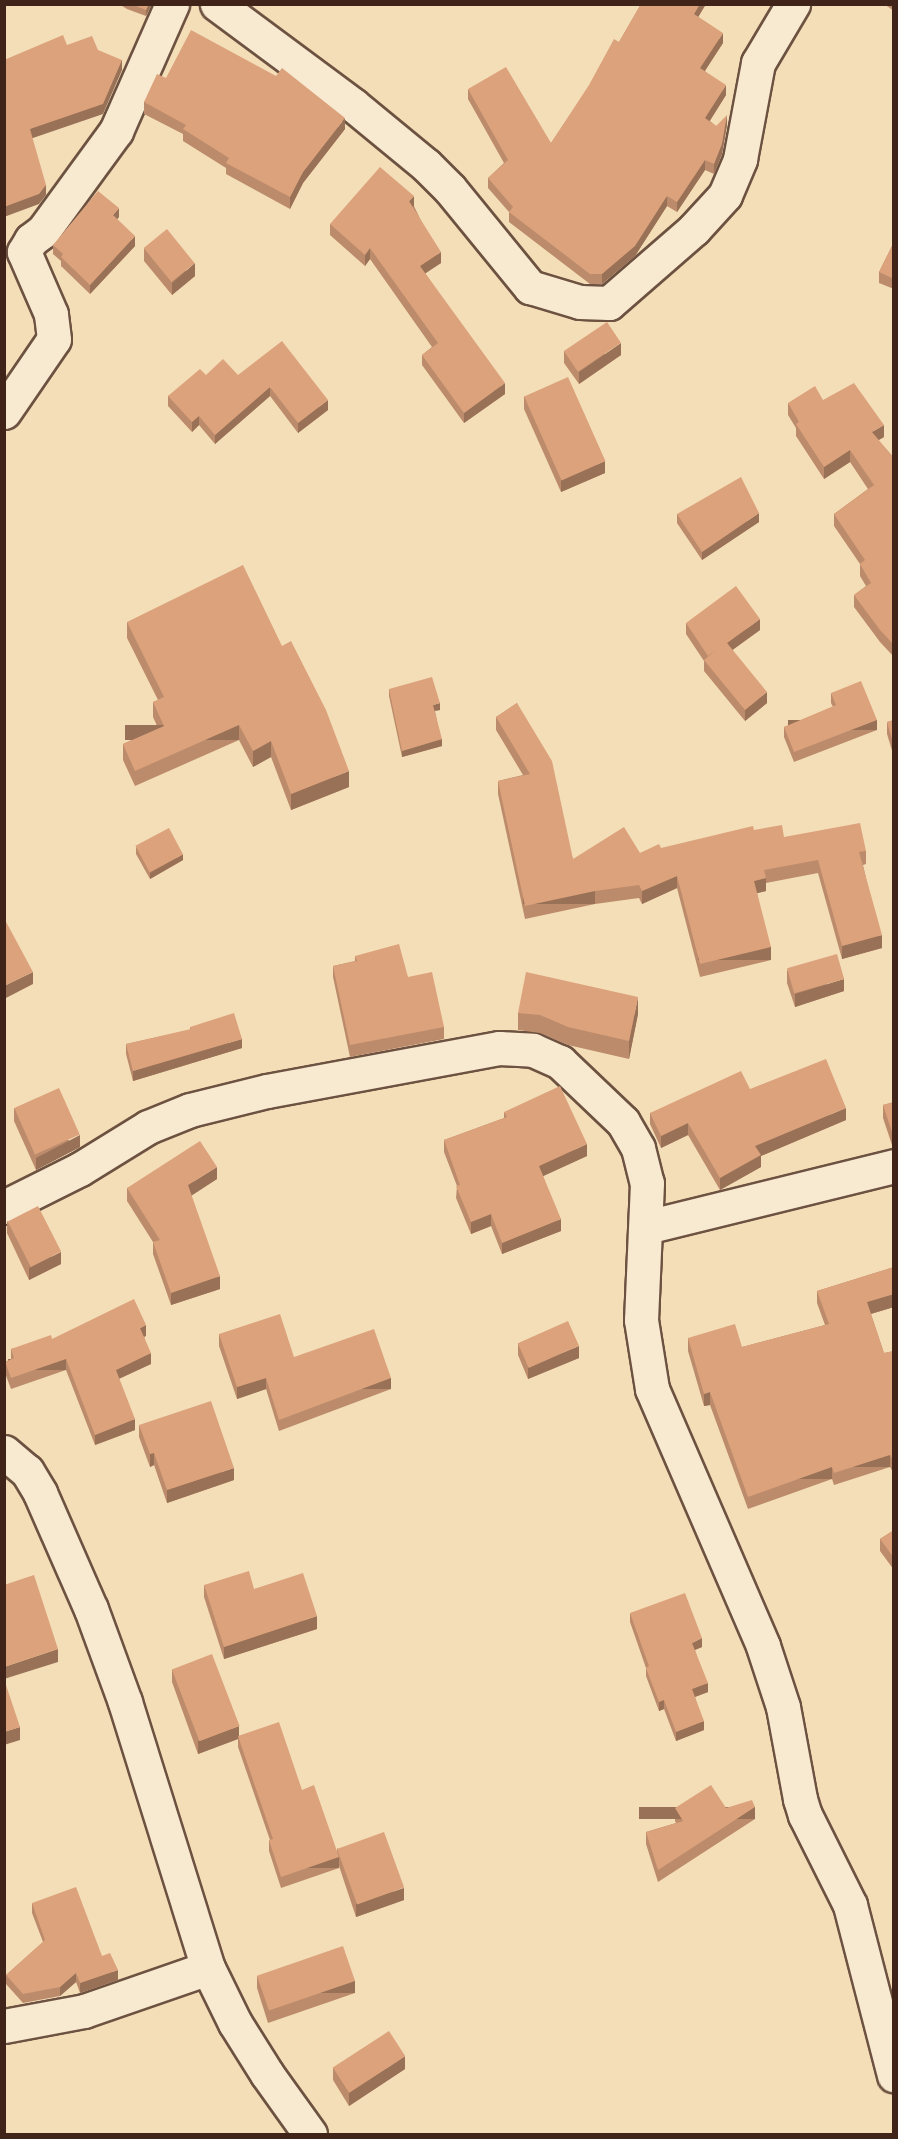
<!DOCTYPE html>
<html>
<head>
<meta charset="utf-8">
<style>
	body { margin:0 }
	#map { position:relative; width:898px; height:2139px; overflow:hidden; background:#f4deb8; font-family:Vollkorn,serif }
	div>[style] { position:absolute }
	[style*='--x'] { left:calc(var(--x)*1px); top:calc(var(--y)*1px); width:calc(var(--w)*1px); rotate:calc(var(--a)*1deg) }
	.roads { filter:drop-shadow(2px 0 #6d5241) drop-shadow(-2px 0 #6d5241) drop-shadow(0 2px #6d5241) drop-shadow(0 -2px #6d5241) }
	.street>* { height:33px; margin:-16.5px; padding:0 16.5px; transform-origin:16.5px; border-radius:16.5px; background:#f8ead1 }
	.wall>* { inset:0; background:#bc8b6b }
	.shaded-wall>* { inset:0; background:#997157; transform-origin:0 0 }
	.building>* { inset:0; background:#dba27c; transform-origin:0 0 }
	span { translate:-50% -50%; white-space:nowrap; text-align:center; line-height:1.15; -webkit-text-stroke:6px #f8ead1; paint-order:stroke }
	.frame { position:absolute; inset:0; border:6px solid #402419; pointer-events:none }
</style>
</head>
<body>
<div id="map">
	<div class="roads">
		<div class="street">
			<i style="--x:217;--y:4;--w:169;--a:36.6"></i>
			<i style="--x:353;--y:105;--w:94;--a:39.4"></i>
			<i style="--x:426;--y:165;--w:34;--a:45"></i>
			<i style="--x:450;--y:189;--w:127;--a:50.8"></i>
			<i style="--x:530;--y:287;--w:52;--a:16.7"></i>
			<i style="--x:580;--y:302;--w:29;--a:2"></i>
			<i style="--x:609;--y:303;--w:113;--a:-41"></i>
			<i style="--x:694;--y:229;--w:46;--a:-47.6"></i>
			<i style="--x:725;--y:195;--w:39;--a:-67"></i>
			<i style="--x:740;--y:159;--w:98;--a:-79.4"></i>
			<i style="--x:758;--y:63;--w:69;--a:-59.3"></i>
			<i style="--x:4;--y:412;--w:88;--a:-55.6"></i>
			<i style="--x:54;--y:339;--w:25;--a:-97"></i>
			<i style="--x:51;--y:314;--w:68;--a:-113.5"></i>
			<i style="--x:24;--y:252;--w:14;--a:-60"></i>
			<i style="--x:31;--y:240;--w:15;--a:-37"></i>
			<i style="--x:43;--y:231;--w:124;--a:-53.9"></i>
			<i style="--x:116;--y:131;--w:139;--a:-66.2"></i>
			<i style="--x:4;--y:1207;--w:85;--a:-26.6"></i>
			<i style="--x:80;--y:1169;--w:80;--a:-31.7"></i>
			<i style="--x:148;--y:1127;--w:45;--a:-22"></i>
			<i style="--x:190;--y:1110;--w:79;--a:-13.9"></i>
			<i style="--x:267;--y:1091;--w:236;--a:-10.5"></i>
			<i style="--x:499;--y:1048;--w:34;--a:3"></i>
			<i style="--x:533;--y:1050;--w:30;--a:24"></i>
			<i style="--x:560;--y:1062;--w:87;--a:43.6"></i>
			<i style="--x:623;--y:1122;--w:30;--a:60"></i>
			<i style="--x:638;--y:1148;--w:36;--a:76"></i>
			<i style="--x:647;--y:1183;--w:137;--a:92.5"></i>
			<i style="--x:641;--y:1320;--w:70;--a:80.9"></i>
			<i style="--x:652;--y:1389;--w:280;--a:66.6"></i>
			<i style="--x:763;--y:1646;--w:64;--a:71.8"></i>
			<i style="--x:783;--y:1707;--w:94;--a:79.5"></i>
			<i style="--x:800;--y:1799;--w:17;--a:73"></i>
			<i style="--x:805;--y:1815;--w:101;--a:63.4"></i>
			<i style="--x:850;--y:1905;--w:176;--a:75.5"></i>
			<i style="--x:646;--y:1227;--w:255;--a:-13.8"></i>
			<i style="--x:4;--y:1452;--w:30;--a:40"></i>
			<i style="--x:27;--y:1471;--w:26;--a:59"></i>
			<i style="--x:40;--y:1493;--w:127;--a:66.3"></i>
			<i style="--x:91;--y:1609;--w:99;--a:69.9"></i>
			<i style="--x:125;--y:1702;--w:279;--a:72.7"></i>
			<i style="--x:208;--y:1968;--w:61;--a:63.9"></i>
			<i style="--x:235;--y:2023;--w:60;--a:57.9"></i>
			<i style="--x:267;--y:2074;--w:74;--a:54.4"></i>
			<i style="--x:4;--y:2026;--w:81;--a:-10.6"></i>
			<i style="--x:84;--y:2011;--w:131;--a:-19.1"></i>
		</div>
	</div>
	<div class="wall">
		<i style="clip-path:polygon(119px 4px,152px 4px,146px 16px,127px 9px)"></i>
		<i style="clip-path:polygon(641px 4px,706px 4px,698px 17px,723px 43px,705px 71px,726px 95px,710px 121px,716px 126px,727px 125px,722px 154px,714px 174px,705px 170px,677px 212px,667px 206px,635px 256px,602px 284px,590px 284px,509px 222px,509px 212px,488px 188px,488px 178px,504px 163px,468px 99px,468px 89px,551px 143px,619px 42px)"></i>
		<i style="clip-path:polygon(884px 4px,894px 4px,894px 11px)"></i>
		<i style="clip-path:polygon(166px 78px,345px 129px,303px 183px,290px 209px,226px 174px,226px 168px,183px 141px,183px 134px,144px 114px,144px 102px)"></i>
		<i style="clip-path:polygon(414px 206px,441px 263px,425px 273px,505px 394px,464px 423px,422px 365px,422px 355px,432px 347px,370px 259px,365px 266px,330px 235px,330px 224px)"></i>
		<i style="clip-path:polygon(119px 217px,117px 219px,135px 246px,90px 294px,61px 266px,61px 261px,53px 254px,53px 245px)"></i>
		<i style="clip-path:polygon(894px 242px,894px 289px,879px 283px,879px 272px)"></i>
		<i style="clip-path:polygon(144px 248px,195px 276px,172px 295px,144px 261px)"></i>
		<i style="clip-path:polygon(564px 351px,621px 355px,579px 384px,564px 363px)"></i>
		<i style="clip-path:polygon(206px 375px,238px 375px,328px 410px,298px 433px,270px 396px,215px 444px,199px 425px,192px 432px,168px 406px,168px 396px)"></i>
		<i style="clip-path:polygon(524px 396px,605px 473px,561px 492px,524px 409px)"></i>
		<i style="clip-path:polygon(823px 400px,884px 437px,878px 440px,894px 458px,894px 657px,880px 642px,854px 607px,854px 595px,866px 586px,860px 576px,860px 564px,834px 526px,834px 514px,868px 489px,850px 462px,824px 479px,796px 436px,796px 428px,788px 415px,788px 403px)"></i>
		<i style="clip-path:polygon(677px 514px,759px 522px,702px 560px,677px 523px)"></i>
		<i style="clip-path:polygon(127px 622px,349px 787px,291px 810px,271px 757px,253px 767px,239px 740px,135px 786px,123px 760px,123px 744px,158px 728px,153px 717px,153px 702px,158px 700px,127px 638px)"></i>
		<i style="clip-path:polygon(686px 623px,760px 630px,732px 650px,767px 703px,745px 721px,704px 671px,704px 661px,686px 634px)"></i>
		<i style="clip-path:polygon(389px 689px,440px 710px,435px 711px,442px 746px,402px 757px,389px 696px)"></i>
		<i style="clip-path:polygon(831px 693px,877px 730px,794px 762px,784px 737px,784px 727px,833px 707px,831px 703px)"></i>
		<i style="clip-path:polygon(517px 703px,573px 859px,640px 853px,754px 830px,784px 837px,866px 851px,866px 864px,863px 865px,882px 948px,842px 959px,818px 873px,766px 883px,766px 891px,757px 893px,771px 960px,700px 977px,677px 888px,642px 904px,639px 898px,595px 904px,525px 919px,498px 794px,498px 781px,523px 775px,496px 730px,496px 717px)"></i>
		<i style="clip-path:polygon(894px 720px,894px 757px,887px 734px,887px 722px)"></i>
		<i style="clip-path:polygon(136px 847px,183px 860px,150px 879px,136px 854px)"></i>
		<i style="clip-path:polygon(355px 956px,408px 977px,444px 1027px,444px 1039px,350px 1057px,333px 977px,333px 966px,355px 961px)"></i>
		<i style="clip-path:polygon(787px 970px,844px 991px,795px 1007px,787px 983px)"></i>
		<i style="clip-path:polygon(518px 1013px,638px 1014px,629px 1059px,568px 1045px,540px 1033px,518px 1030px)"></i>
		<i style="clip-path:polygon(190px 1027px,242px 1048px,133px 1081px,126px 1054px,126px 1044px,190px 1030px)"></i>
		<i style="clip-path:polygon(750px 1089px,846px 1120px,761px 1156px,761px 1167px,720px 1190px,688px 1135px,661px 1148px,650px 1124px,650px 1113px)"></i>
		<i style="clip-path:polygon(894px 1102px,894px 1148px,893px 1148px,883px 1118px,883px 1105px)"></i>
		<i style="clip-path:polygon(14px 1108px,80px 1147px,36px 1170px,14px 1121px)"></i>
		<i style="clip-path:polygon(504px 1112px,587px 1156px,543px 1176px,561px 1231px,502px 1254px,491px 1226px,471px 1234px,456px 1198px,457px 1186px,444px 1152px,444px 1140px,504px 1118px)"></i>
		<i style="clip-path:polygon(217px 1179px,191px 1195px,220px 1289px,171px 1305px,153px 1254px,153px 1242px,127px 1201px,127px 1188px)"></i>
		<i style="clip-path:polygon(7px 1221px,61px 1264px,29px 1280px,7px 1233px)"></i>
		<i style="clip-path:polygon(894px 1267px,894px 1307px,871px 1314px,884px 1353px,894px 1351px,894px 1474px,890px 1467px,834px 1485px,832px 1479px,748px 1509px,710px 1405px,704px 1406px,688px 1351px,688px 1338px,742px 1347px,825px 1325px,817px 1303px,817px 1291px)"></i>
		<i style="clip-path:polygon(219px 1334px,294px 1357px,391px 1389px,279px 1431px,266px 1389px,237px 1399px,219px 1346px)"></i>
		<i style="clip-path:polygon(144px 1336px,151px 1364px,119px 1379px,135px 1430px,95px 1445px,66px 1370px,11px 1389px,5px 1373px,5px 1362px,11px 1359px,11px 1349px,52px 1339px,146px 1336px)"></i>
		<i style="clip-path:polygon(518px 1343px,579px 1358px,528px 1379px,518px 1355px)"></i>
		<i style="clip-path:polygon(139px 1425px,234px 1480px,167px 1503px,154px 1465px,150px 1467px,139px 1437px)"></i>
		<i style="clip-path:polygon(894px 1530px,894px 1570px,880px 1551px,880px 1539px)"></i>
		<i style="clip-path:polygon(204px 1585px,254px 1589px,317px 1629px,224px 1659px,204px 1597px)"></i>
		<i style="clip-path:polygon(630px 1613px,702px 1647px,695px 1650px,708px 1692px,695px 1697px,704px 1730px,676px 1741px,664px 1709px,659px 1711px,646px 1676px,646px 1668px,630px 1622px)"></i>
		<i style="clip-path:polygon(172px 1669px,239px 1736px,302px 1790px,337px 1852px,337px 1848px,404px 1900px,356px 1917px,339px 1866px,339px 1868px,281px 1888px,269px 1851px,269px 1840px,270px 1840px,238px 1747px,238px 1739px,198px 1754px,172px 1682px)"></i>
		<i style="clip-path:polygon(675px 1808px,726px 1808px,755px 1819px,658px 1882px,646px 1844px,646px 1832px,676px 1823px,675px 1821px)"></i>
		<i style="clip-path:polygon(894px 1821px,894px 1837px,892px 1834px,892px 1822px)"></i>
		<i style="clip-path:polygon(32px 1903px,102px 1956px,118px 1980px,80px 1993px,76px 1982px,60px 1996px,23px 2003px,6px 1984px,6px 1975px,43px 1942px,32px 1913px)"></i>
		<i style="clip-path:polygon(257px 1976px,355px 1993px,268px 2023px,257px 1988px)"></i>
		<i style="clip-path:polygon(333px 2068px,405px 2069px,349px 2106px,333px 2080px)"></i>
	</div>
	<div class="shaded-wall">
		<i style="clip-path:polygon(149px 4px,152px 4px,146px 16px,146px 10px)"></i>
		<i style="clip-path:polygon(700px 4px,706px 4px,694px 24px,694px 14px)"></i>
		<i style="clip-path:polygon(723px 33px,723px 43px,700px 78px,700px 68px)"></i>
		<i style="clip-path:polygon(122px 60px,122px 70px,103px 114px,30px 139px,30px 129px)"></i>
		<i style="clip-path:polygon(726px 85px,726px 95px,705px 128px,705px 118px)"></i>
		<i style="clip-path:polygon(727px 115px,727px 125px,722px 154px,714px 174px,714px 164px)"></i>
		<i style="clip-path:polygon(345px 118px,345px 129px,303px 183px,290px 209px,290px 197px,303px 172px)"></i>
		<i style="clip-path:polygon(705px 160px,705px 170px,677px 212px,677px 202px)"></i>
		<i style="clip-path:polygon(46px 185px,46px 195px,39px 204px,4px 217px,4px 207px)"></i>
		<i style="clip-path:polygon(414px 196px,414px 206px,409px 212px,409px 201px)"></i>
		<i style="clip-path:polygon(667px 196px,667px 206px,635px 256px,602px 284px,602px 274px)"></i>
		<i style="clip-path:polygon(119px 208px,119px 217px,113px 224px,113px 215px)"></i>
		<i style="clip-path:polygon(135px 236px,135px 246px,90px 294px,90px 285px)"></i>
		<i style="clip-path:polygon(370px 248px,370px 259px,365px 266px,365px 255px)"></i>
		<i style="clip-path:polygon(441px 252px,441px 263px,420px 277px,420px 266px)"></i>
		<i style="clip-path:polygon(195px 263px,195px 276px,172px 295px,172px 283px)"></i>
		<i style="clip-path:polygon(621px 343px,621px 355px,579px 384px,579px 372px)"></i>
		<i style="clip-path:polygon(505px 383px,505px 394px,464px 423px,464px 413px)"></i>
		<i style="clip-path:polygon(270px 387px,270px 396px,215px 444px,215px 435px)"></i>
		<i style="clip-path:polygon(328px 400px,328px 410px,298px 433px,298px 423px)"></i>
		<i style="clip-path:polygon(199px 416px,199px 425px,192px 432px,192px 422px)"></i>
		<i style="clip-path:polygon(884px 425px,884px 437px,872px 444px,872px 432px)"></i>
		<i style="clip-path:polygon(850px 450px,850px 462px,824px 479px,824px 467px)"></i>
		<i style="clip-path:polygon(605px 461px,605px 473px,561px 492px,561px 480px)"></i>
		<i style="clip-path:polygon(759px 513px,759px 522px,702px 560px,702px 552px)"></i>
		<i style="clip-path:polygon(760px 619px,760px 630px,727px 654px,727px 643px)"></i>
		<i style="clip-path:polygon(767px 692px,767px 703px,745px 721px,745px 710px)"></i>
		<i style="clip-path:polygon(440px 703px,440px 710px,433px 711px,433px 705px)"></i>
		<i style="left:877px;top:720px;width:10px;height:89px;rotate:90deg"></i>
		<i style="left:239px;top:725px;width:15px;height:114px;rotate:90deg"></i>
		<i style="clip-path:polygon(442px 739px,442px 746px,402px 757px,402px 751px)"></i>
		<i style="clip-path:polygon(271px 741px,271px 757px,253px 767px,253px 751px)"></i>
		<i style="clip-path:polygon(349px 771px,349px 787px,291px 810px,291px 794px)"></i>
		<i style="clip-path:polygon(183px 854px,183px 860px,150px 879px,150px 873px)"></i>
		<i style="clip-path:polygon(677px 876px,677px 888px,642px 904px,642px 891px)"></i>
		<i style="clip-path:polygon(766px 878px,766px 891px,754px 894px,754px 881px)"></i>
		<i style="left:595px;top:891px;width:13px;height:72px;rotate:90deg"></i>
		<i style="clip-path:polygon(882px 935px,882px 948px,842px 959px,842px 946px)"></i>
		<i style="left:771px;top:947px;width:13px;height:73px;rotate:90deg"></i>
		<i style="clip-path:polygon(33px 972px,33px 984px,4px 999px,4px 986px)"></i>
		<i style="clip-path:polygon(844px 979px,844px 991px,795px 1007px,795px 994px)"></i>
		<i style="clip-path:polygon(638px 997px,638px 1014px,629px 1059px,629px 1041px)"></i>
		<i style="clip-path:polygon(242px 1039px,242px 1048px,133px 1081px,133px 1071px)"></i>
		<i style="clip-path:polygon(846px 1108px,846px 1120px,761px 1156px,761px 1167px,720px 1190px,720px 1178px,755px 1146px)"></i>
		<i style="clip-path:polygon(688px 1123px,688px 1135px,661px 1148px,661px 1136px)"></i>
		<i style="clip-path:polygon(80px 1135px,80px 1147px,36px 1170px,36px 1158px)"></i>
		<i style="clip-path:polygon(587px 1144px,587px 1156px,539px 1178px,539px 1166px)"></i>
		<i style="clip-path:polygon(217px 1167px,217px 1179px,188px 1198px,188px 1185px)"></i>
		<i style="clip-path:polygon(491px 1214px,491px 1226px,471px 1234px,471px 1222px)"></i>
		<i style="clip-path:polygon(561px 1219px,561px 1231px,502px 1254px,502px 1243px)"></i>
		<i style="clip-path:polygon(61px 1252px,61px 1264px,29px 1280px,29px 1268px)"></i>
		<i style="clip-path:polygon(220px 1276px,220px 1289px,171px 1305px,171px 1293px)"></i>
		<i style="clip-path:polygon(894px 1294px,894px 1307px,867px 1315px,867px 1302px)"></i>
		<i style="clip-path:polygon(146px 1325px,146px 1336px,140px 1338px,140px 1328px)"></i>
		<i style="clip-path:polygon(579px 1346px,579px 1358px,528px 1379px,528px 1367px)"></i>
		<i style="clip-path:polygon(151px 1353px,151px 1364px,116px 1380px,116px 1370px)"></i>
		<i style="left:66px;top:1359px;width:11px;height:58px;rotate:90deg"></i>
		<i style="clip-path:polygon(266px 1378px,266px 1389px,237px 1399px,237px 1387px)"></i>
		<i style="left:391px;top:1378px;width:11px;height:120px;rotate:90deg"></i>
		<i style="clip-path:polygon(710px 1392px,710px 1405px,704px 1406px,704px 1394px)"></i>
		<i style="clip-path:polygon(135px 1419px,135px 1430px,95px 1445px,95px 1435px)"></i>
		<i style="clip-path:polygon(154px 1453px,154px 1465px,150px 1467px,150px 1454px)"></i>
		<i style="left:890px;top:1455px;width:12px;height:59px;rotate:90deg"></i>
		<i style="left:832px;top:1467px;width:12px;height:89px;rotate:90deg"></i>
		<i style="clip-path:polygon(234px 1468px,234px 1480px,167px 1503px,167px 1490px)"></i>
		<i style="clip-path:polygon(317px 1616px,317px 1629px,224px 1659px,224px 1647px)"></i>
		<i style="clip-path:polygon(702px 1638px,702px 1647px,692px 1651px,692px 1643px)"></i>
		<i style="clip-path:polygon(58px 1649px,58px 1662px,4px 1679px,4px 1667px)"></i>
		<i style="clip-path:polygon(708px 1683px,708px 1692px,692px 1698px,692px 1689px)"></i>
		<i style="clip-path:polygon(664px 1700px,664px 1709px,659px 1711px,659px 1702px)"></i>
		<i style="clip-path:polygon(704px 1721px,704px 1730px,676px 1741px,676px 1732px)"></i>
		<i style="clip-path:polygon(239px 1726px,239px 1738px,238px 1736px,238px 1739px,198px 1754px,198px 1741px)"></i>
		<i style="clip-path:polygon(20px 1727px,20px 1740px,4px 1745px,4px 1732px)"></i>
		<i style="left:755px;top:1807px;width:12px;height:116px;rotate:90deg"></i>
		<i style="left:339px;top:1857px;width:11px;height:61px;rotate:90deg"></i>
		<i style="clip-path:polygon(404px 1888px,404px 1900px,356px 1917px,356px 1904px)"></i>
		<i style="clip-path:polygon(118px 1970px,118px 1980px,80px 1993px,80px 1983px)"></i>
		<i style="clip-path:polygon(76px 1973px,76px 1982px,60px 1996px,60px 1987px)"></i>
		<i style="left:355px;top:1981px;width:12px;height:92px;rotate:90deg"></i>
		<i style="clip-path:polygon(405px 2056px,405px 2069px,349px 2106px,349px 2093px)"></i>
	</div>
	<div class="building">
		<i style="clip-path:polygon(131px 4px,149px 4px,146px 10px)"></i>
		<i style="clip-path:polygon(641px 4px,700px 4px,694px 14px,723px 33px,700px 68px,726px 85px,705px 118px,716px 126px,727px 115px,722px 144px,714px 164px,705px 160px,677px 202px,667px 196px,635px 246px,602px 274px,590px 274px,509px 212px,513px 207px,488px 178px,508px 160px,468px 89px,506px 67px,551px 143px,589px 85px,614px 39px,619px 42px)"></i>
		<i style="clip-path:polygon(191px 30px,276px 76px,282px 68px,345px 118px,303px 172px,290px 197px,226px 163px,229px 158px,183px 129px,186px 125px,144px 102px,157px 74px,166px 78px)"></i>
		<i style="clip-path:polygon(63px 35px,67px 45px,92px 36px,98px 50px,122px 60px,103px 104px,30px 129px,46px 185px,39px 194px,4px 207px,4px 60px)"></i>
		<i style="clip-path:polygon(380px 167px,414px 196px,409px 201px,441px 252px,420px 266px,505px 383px,464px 413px,422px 355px,438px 343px,370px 248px,365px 255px,330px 224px)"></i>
		<i style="clip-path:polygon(98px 191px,119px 208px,113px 215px,135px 236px,90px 285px,61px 257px,63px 254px,53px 245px)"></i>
		<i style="left:167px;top:229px;width:44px;height:30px;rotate:51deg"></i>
		<i style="clip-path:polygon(894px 242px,894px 279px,879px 272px)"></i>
		<i style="left:607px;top:322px;width:25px;height:52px;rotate:56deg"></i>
		<i style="clip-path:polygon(282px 341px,328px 400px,298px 423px,270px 387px,215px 435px,199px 416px,192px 422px,168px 396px,200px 369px,206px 375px,223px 359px,238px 375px)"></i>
		<i style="left:568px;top:377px;width:92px;height:48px;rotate:66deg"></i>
		<i style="clip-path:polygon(854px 383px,884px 425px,872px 432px,894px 458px,894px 645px,880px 630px,854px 595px,871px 583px,860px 564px,865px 560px,834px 514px,874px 485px,850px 450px,824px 467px,796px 424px,799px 422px,788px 403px,815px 386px,823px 400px)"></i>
		<i style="clip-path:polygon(741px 477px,759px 513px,702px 552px,677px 514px)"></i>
		<i style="clip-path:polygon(243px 565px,282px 646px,291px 641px,326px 710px,349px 771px,291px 794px,271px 741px,253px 751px,239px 725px,135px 771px,123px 744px,164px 726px,153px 702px,164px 697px,127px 622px)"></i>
		<i style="clip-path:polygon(736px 586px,760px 619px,727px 643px,767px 692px,745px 710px,704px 660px,716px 650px,708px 656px,686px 623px)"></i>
		<i style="clip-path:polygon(432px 677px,440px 703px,433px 705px,442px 739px,402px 751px,389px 689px)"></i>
		<i style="clip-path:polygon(861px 681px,877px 720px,794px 752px,784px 727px,836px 705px,831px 693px)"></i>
		<i style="clip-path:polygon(517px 703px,552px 761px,573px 859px,624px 827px,640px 853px,659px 844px,661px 848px,753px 826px,754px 830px,782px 825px,784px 837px,860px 823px,866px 851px,859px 852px,882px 935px,842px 946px,818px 860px,764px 870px,766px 878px,754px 881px,771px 947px,700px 964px,677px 876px,642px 891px,639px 885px,595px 891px,525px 906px,498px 781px,530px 774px,496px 717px)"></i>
		<i style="clip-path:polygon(894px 720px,894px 746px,887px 722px)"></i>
		<i style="left:169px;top:828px;width:30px;height:38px;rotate:62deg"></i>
		<i style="clip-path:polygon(4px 918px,33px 972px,4px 986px)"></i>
		<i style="clip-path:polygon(399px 944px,408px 977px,432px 972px,444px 1027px,350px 1045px,333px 966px,357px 961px,355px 956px)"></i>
		<i style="left:837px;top:954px;width:26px;height:52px;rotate:74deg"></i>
		<i style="clip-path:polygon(526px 972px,638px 997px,629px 1041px,568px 1027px,540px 1015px,518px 1013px)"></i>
		<i style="clip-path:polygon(234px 1013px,242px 1039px,133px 1071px,126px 1044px,191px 1029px,190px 1027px)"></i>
		<i style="clip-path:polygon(826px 1059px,846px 1108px,755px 1146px,761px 1155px,720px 1178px,688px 1123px,661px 1136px,650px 1113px,741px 1071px,750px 1089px)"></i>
		<i style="clip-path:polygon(560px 1086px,587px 1144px,539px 1166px,561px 1219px,502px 1243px,491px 1214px,471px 1222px,456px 1186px,460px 1185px,444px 1140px,507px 1117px,504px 1112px)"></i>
		<i style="left:59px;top:1088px;width:51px;height:49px;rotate:66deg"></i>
		<i style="clip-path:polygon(894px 1102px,894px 1135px,893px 1135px,883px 1105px)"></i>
		<i style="clip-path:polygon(200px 1141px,217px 1167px,188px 1185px,220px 1276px,171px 1293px,153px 1242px,160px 1240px,127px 1188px)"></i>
		<i style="left:38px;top:1206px;width:51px;height:34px;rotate:63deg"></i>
		<i style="clip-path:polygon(894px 1267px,894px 1294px,867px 1302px,884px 1353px,894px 1351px,894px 1462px,890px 1455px,834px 1473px,832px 1467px,748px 1497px,710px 1392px,704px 1394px,688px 1338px,735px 1324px,742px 1347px,829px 1324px,817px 1291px)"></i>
		<i style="clip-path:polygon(134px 1299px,146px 1325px,140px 1328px,151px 1353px,116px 1370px,135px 1419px,95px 1435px,66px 1359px,11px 1378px,5px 1362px,14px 1358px,11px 1349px,51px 1335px,52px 1339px)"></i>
		<i style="clip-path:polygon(280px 1314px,294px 1357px,374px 1329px,391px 1378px,279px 1420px,266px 1378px,237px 1387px,219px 1334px)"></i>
		<i style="left:568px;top:1321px;width:27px;height:55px;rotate:66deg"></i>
		<i style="clip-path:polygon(211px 1401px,234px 1468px,167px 1490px,154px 1453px,150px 1454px,139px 1425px)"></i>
		<i style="clip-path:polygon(894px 1530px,894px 1558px,880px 1539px)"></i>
		<i style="clip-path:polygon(249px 1571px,254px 1589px,303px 1573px,317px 1616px,224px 1647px,204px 1585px)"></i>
		<i style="clip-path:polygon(34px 1575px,58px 1649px,4px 1667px,4px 1585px)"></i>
		<i style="clip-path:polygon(685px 1593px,702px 1638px,692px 1643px,708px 1683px,692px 1689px,704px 1721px,676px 1732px,664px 1700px,659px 1702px,646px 1668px,649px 1666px,630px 1613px)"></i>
		<i style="left:212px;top:1654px;width:77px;height:43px;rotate:69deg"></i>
		<i style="clip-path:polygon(4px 1679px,20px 1727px,4px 1732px)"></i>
		<i style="clip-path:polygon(279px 1722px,302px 1790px,314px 1785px,339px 1857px,281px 1877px,269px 1840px,273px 1839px,238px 1736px)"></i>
		<i style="clip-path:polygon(711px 1785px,726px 1808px,752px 1800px,755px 1807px,658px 1870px,646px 1832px,683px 1821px,675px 1808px)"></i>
		<i style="left:384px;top:1832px;width:59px;height:50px;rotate:70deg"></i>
		<i style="clip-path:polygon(76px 1887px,102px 1956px,110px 1953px,118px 1970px,80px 1983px,76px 1973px,60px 1987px,23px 1994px,6px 1975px,45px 1940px,32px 1903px)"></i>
		<i style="left:343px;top:1946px;width:37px;height:91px;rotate:71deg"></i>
		<i style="left:389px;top:2031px;width:30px;height:67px;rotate:57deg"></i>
	</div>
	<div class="frame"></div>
</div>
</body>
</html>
